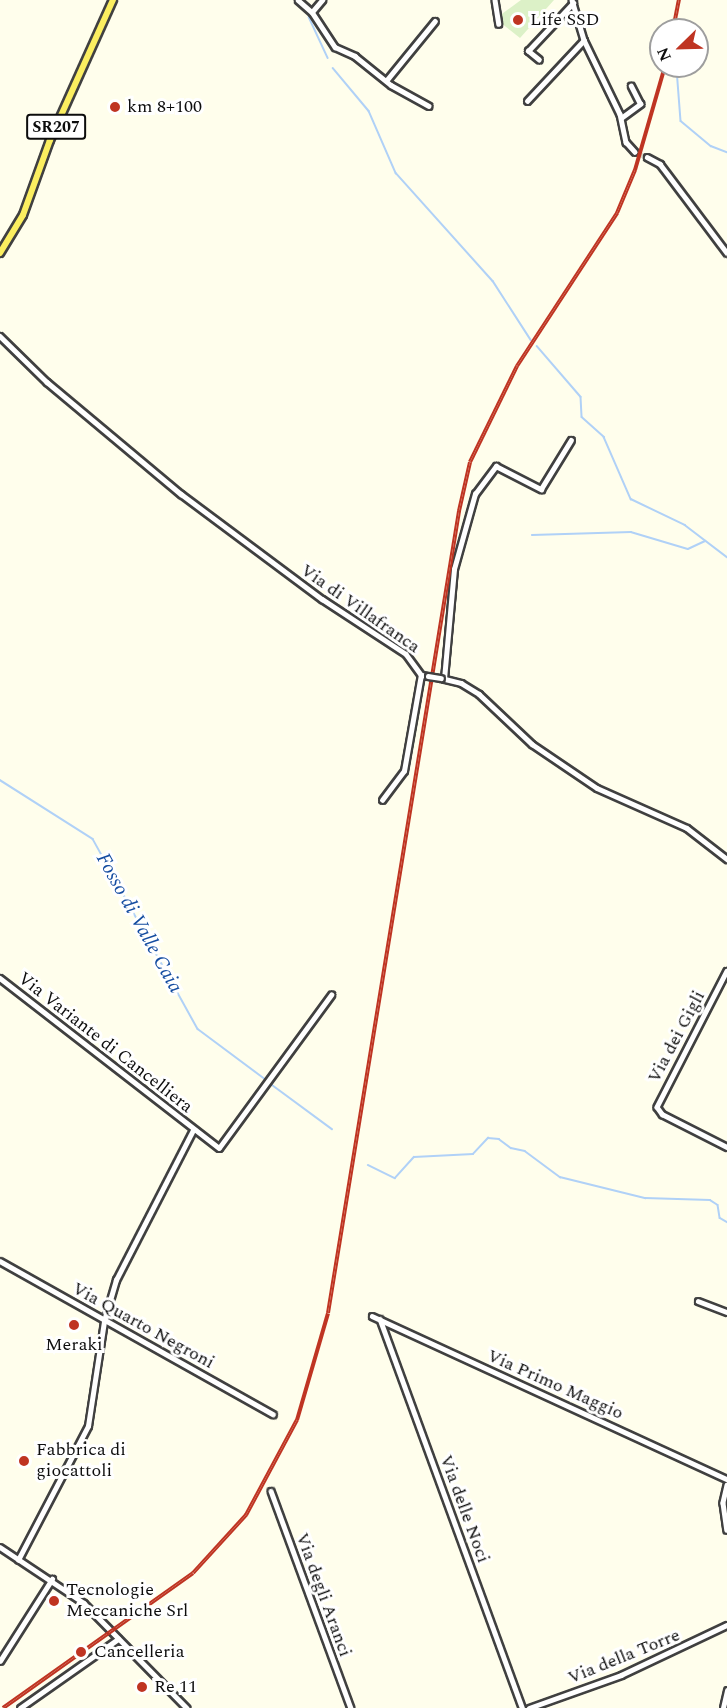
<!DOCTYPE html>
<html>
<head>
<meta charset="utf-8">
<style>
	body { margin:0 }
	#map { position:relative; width:727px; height:1708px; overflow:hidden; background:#fffeec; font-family:Spectral,serif }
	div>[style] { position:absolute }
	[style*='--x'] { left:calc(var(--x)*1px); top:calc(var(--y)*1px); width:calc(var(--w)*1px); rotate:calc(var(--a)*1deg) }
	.pitch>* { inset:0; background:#dcf1c7 }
	.stream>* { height:1.5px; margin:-0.75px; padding:0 0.75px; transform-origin:0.75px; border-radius:0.75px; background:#b0d1f7 }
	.minor-tunnel>* { height:4.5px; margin-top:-2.25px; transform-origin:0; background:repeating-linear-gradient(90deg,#dbdacb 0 4.5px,transparent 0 6.5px) }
	.roads { filter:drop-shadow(2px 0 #404040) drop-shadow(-2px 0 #404040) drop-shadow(0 2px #404040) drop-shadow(0 -2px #404040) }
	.minor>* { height:4.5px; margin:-2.25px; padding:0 2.25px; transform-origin:2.25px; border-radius:2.25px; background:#fff }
	.major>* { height:6px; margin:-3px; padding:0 3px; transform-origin:3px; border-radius:3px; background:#fbee60 }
	.rail>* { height:4px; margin-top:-2px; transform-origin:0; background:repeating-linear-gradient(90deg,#fff 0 4.5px,#bf3422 0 9px); box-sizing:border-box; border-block:2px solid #bf3422 }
	.bridges { filter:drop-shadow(2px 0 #404040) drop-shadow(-2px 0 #404040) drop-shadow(0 2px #404040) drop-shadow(0 -2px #404040) }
	.minor-bridge>* { height:4.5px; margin:-2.25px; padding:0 2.25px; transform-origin:2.25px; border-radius:2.25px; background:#fff }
	.dots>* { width:16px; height:16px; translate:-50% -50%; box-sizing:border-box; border:3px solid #fff; border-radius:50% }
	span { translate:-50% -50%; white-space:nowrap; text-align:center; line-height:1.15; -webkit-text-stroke:6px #fff; paint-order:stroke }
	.shield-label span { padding:2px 4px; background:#fff; border:2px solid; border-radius:4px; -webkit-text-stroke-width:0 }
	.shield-label { font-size:16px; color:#0d0d0d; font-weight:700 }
	.poi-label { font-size:18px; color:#0d0d0d }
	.left { translate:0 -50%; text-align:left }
	.street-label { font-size:18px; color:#0d0d0d }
	.water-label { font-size:20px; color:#144ca0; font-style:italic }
	.north { position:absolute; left:649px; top:18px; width:60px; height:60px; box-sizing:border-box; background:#fff; border:2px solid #9e9e9e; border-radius:50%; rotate:247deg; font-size:16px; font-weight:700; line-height:24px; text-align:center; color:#0d0d0d }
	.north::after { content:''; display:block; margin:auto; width:21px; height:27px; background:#bf3422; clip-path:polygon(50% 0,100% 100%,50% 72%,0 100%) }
</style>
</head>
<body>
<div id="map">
	<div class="pitch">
		<i style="clip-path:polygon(521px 0,554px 0,520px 38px,501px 23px,499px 16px)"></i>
	</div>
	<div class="stream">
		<i style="--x:309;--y:17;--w:45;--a:65.1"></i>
		<i style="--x:333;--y:68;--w:56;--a:50.1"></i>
		<i style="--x:369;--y:111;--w:68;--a:66.5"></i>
		<i style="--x:396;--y:173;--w:145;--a:48.1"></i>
		<i style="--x:493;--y:281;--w:70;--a:57.2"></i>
		<i style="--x:677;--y:69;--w:52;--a:85.6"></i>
		<i style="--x:681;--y:121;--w:39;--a:40"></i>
		<i style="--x:711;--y:146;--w:17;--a:21"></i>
		<i style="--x:537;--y:346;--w:67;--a:49.2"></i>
		<i style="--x:581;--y:397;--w:20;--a:87"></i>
		<i style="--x:582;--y:417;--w:30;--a:42"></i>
		<i style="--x:604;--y:437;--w:68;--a:66.5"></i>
		<i style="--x:631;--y:499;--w:60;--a:25.7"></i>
		<i style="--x:685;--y:525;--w:53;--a:37.3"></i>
		<i style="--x:532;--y:535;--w:99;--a:-1.7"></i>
		<i style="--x:631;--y:532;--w:59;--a:16.6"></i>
		<i style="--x:688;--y:549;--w:19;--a:-25"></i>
		<i style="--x:0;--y:780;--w:110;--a:32.4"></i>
		<i style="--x:93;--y:839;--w:217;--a:61.1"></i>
		<i style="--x:198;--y:1029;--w:84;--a:36.7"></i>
		<i style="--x:271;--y:1084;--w:76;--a:36.4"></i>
		<i style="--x:368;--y:1165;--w:30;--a:26"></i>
		<i style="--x:395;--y:1178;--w:28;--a:-48"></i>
		<i style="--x:414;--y:1157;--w:59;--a:-2.9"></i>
		<i style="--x:473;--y:1154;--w:22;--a:-47"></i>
		<i style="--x:488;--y:1138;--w:11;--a:5"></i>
		<i style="--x:499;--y:1139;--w:15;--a:37"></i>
		<i style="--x:511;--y:1148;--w:14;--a:12"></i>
		<i style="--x:525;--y:1151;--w:44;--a:36.6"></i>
		<i style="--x:560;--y:1177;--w:88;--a:13.9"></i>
		<i style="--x:645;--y:1198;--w:65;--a:1.8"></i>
		<i style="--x:710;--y:1200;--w:9;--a:32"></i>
		<i style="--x:718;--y:1205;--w:13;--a:81"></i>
		<i style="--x:720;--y:1218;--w:8;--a:30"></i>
	</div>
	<div class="minor-tunnel">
		<i style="--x:635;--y:152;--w:13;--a:23"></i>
	</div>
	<div class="roads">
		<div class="minor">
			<i style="--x:298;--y:0;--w:18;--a:41"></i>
			<i style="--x:312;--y:12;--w:42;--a:56.7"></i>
			<i style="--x:335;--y:47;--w:22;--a:24"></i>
			<i style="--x:355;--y:56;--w:46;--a:38.9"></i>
			<i style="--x:391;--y:85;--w:43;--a:28.9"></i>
			<i style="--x:495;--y:0;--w:24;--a:81"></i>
			<i style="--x:572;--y:0;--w:42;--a:73.3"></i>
			<i style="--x:584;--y:40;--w:82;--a:64.1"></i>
			<i style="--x:620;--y:114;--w:29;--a:78"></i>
			<i style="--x:626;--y:142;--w:13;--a:48"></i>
			<i style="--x:312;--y:12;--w:16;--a:-50"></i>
			<i style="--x:539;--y:60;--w:14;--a:-141"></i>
			<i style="--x:528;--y:51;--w:66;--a:-46.8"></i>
			<i style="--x:386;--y:81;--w:77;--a:-50.8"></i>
			<i style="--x:527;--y:101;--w:83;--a:-46.9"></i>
			<i style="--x:621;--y:118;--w:24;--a:-36"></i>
			<i style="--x:640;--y:104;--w:20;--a:-117"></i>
			<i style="--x:647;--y:157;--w:15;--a:28"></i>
			<i style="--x:660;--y:164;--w:111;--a:53"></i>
			<i style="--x:0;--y:336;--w:66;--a:44.4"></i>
			<i style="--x:47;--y:382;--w:175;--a:39.9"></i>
			<i style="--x:181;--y:494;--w:176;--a:36.7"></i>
			<i style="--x:322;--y:599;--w:100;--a:33.2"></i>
			<i style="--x:406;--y:654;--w:26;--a:54"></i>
			<i style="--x:421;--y:675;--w:7;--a:8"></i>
			<i style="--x:441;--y:678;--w:21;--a:14"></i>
			<i style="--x:461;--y:683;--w:21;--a:31"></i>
			<i style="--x:479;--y:694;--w:73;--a:43.3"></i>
			<i style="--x:532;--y:744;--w:78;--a:34.1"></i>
			<i style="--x:597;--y:788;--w:98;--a:24"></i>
			<i style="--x:687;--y:828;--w:51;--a:37.8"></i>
			<i style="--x:444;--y:679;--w:110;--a:-84.8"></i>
			<i style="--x:454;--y:569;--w:78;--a:-74.4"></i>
			<i style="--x:475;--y:494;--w:35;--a:-53"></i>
			<i style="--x:496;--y:466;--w:51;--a:27.1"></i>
			<i style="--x:541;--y:489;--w:57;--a:-58.5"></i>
			<i style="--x:382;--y:800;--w:36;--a:-53"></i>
			<i style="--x:404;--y:771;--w:97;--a:-80"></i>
			<i style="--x:727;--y:971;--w:153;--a:117.2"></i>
			<i style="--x:657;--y:1107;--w:9;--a:54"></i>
			<i style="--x:662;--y:1114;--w:73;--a:26.9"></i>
			<i style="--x:0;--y:978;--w:277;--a:37.8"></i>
			<i style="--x:219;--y:1148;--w:190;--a:-53.8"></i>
			<i style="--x:0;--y:1261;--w:313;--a:29.3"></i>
			<i style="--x:698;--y:1301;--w:31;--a:21"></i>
			<i style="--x:372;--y:1316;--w:391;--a:24.7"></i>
			<i style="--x:380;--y:1319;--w:414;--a:69.9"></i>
			<i style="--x:727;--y:1485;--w:18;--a:103"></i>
			<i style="--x:723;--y:1503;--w:27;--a:82"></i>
			<i style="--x:271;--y:1491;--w:231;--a:69.8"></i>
			<i style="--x:0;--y:1547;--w:101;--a:33.7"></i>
			<i style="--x:84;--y:1603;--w:147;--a:45.6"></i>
			<i style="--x:18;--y:1560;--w:151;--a:-62.4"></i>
			<i style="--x:88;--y:1426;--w:106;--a:-81.3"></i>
			<i style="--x:104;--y:1321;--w:43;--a:-73.7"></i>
			<i style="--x:116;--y:1280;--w:169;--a:-62.8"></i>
			<i style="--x:0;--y:1661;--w:97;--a:-57.6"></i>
			<i style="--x:20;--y:1708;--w:120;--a:-35.1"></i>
			<i style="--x:529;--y:1708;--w:98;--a:-19.7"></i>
			<i style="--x:621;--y:1675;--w:117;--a:-25.3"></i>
			<i style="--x:723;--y:1708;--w:18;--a:-77"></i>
		</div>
		<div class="major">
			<i style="--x:0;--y:253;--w:44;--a:-58.8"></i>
			<i style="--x:23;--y:215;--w:80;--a:-70.2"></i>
			<i style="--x:50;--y:140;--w:154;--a:-65.8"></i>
		</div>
	</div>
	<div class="rail">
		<i style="--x:673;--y:30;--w:31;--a:-79"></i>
		<i style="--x:3;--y:1708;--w:233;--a:-35.4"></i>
		<i style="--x:193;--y:1573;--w:79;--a:-47.6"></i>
		<i style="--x:246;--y:1515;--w:108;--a:-61.8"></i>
		<i style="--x:297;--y:1420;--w:111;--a:-73.8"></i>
		<i style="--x:328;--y:1313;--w:813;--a:-80.72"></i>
		<i style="--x:459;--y:511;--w:50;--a:-77.3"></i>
		<i style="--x:470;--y:462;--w:107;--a:-63.9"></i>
		<i style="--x:517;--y:366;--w:183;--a:-56.8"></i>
		<i style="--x:617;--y:213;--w:47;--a:-67.3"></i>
		<i style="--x:635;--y:170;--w:108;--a:-73.9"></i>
	</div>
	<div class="bridges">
		<div class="minor-bridge">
			<i style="--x:428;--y:676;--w:13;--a:9"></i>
		</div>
	</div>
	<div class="dots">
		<i style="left:518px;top:20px;background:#bf3422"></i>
		<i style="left:115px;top:107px;background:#bf3422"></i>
		<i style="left:74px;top:1325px;background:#bf3422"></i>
		<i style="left:24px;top:1461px;background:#bf3422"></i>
		<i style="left:54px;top:1601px;background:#bf3422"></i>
		<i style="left:81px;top:1652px;background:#bf3422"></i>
		<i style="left:142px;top:1687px;background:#bf3422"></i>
	</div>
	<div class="shield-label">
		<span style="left:56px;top:127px">SR207</span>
	</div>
	<div class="poi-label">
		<span class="left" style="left:530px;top:20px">Life SSD</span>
		<span class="left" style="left:127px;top:107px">km 8+100</span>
		<span style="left:74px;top:1345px">Meraki</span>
		<span class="left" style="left:36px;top:1461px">Fabbrica di<br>giocattoli</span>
		<span class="left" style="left:66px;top:1601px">Tecnologie<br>Meccaniche Srl</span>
		<span class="left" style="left:94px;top:1652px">Cancelleria</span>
		<span class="left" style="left:154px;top:1687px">Re 11</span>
	</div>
	<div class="street-label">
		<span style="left:360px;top:609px;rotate:35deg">Via di Villafranca</span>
		<span style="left:677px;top:1037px;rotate:-62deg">Via dei Gigli</span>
		<span style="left:105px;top:1043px;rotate:38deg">Via Variante di Cancelliera</span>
		<span style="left:143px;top:1326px;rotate:29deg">Via Quarto Negroni</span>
		<span style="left:555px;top:1385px;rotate:24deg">Via Primo Maggio</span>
		<span style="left:464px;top:1509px;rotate:70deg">Via delle Noci</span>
		<span style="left:323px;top:1595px;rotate:70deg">Via degli Aranci</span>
		<span style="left:624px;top:1657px;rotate:-22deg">Via della Torre</span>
	</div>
	<div class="water-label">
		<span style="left:139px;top:923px;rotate:61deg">Fosso di Valle Caia</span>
	</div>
	<div class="north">N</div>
</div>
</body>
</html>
